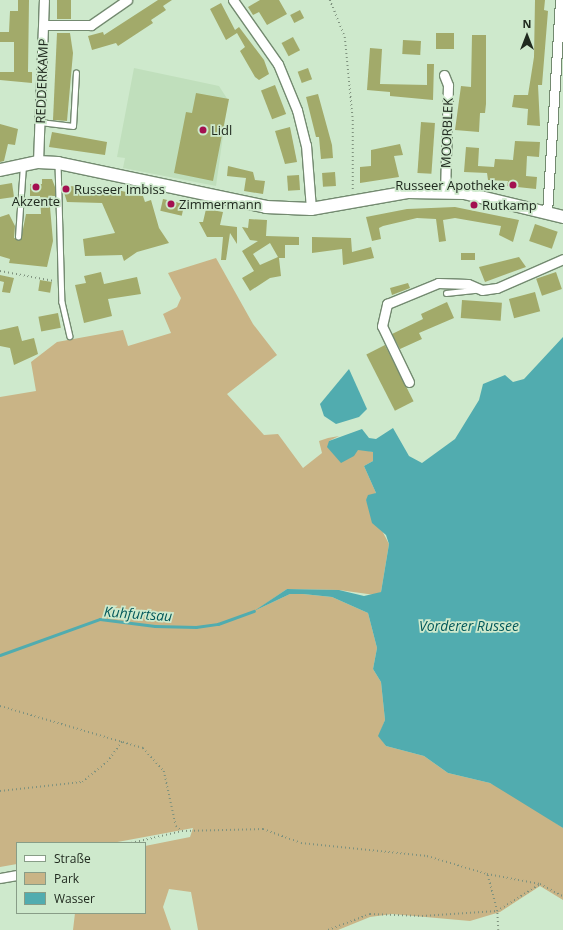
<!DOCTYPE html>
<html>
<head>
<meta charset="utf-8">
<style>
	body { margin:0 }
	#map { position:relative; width:563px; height:930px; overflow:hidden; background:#cee9cc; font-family:"Open Sans",sans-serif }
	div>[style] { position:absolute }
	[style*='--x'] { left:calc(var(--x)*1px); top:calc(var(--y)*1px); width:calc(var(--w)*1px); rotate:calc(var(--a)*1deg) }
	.built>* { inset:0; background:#c0dfbc }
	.green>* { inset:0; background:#c9b486 }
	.water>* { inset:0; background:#51acaf }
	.stream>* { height:2.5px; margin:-1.25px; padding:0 1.25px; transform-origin:1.25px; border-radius:1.25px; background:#51acaf }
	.building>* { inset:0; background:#a2aa6a; transform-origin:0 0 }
	.path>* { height:1.5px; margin-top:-0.75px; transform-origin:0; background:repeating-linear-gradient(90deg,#7f927e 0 1px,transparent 0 4px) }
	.roads { filter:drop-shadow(1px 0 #738a70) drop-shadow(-1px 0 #738a70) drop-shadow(0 1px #738a70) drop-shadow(0 -1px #738a70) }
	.lane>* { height:4.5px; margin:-2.25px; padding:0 2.25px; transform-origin:2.25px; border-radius:2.25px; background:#fff }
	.street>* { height:9px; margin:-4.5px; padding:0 4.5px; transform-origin:4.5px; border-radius:4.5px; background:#fff }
	.secondary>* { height:12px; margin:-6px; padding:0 6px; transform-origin:6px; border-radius:6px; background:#fff }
	.dots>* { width:11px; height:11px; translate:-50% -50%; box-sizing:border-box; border:2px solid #cee9cc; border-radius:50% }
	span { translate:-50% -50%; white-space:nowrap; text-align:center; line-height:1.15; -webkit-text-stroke:3.5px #cee9cc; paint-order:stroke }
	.street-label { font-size:13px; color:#202a1f }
	.poi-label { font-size:13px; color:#202a1f }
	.left { translate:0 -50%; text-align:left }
	.right { translate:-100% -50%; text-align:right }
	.water-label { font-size:14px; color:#03585a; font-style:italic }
	.legend { position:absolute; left:16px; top:842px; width:130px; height:72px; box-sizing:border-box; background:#cee9cc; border:1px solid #889d87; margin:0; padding:5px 7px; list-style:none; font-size:12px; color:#202a1f }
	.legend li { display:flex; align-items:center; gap:8px; height:20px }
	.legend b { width:20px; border:1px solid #889d87 }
	.north { position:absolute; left:507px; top:16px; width:40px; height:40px; -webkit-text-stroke:3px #cee9cc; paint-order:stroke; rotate:0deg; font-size:11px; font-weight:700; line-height:16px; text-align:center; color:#202a1f }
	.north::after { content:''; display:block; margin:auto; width:14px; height:18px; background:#202a1f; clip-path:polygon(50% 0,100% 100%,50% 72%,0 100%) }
</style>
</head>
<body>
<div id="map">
	<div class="built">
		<i style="clip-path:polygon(134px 68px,219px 86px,228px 100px,216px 186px,123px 168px,125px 158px,117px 157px)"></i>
	</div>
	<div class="green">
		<i style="clip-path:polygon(216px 258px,253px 324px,277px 355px,227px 394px,264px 435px,278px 434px,303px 468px,322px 453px,319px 441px,328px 438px,339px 436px,329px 441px,373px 452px,373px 461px,364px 466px,376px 493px,366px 500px,389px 544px,381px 592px,375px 595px,339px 590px,287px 589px,256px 610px,290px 594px,303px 594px,332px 597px,368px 613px,377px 648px,373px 669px,381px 682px,385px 720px,379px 736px,386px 746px,424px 756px,448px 773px,490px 783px,510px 792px,563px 828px,563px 900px,540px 886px,500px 912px,470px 921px,392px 914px,370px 917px,338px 930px,198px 930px,191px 892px,169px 889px,163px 907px,171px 930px,73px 930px,75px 913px,145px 913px,145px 846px,190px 837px,193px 828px,112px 843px,17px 843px,17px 864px,0 867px,0 397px,36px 391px,31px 362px,57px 342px,123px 330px,128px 346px,171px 333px,163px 314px,177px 307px,181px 298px,168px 273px)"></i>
	</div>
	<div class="water">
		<i style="clip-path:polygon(563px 337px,563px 828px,490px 783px,448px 773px,424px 756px,386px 746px,378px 736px,385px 720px,381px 682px,373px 669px,377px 648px,368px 613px,332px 597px,303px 594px,290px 594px,254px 611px,287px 589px,339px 590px,364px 596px,381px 592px,389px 544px,386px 535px,372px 523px,366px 500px,368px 495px,376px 493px,364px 466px,373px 461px,373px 452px,358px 450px,354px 456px,341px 463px,327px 447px,329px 441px,362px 429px,369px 438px,376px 439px,393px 428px,409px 456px,422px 463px,455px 439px,479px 400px,483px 384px,505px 375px,513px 382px,524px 379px)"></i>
		<i style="clip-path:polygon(349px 369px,367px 409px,359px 417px,336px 424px,324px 416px,320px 404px)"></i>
	</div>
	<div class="stream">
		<i style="--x:0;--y:655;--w:106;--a:-19.8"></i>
		<i style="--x:100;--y:619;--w:55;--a:7.3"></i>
		<i style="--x:155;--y:626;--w:41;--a:1.4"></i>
		<i style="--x:196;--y:627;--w:22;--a:-8"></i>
		<i style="--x:218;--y:624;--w:38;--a:-20"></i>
	</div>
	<div class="building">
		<i style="clip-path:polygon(18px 0,29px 0,28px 72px,32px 72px,32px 83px,0 80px,0 72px,14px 72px,14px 42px,0 42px,0 32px,9px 32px,10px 11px,18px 11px)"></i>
		<i style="left:57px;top:0;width:14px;height:19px"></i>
		<i style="clip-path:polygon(158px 0,172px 0,163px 6px,166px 10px,151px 20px,153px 23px,118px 46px,116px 43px,92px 50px,88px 36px,103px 32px,104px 35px)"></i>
		<i style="clip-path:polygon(260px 0,279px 0,287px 14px,267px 25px,259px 12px,253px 15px,248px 7px)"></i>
		<i style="clip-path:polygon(535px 0,545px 0,544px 10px,548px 11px,542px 85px,538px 85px,540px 126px,527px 125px,528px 109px,512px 107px,514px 95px,528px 95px,534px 57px)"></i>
		<i style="clip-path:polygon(221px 3px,235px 30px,239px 27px,264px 60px,269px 74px,259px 80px,255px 77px,240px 51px,245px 47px,237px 33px,226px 40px,210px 9px)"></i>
		<i style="left:300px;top:10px;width:9px;height:11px;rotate:63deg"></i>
		<i style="clip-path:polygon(57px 33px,70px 33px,73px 53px,67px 121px,53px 120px)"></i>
		<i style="left:436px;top:33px;width:18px;height:16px"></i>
		<i style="clip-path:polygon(472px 35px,486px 35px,486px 104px,485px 113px,480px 113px,479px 132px,455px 130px,461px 86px,471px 87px)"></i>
		<i style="left:293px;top:37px;width:15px;height:13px;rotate:62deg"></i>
		<i style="left:403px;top:40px;width:18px;height:14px;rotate:3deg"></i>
		<i style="clip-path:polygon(370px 48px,382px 49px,380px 84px,427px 85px,427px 64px,434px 64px,433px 100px,390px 96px,390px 92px,367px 90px)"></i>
		<i style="left:308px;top:68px;width:12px;height:11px;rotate:70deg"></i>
		<i style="left:275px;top:85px;width:31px;height:15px;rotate:69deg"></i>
		<i style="clip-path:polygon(196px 93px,229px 99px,213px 181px,174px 173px,186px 112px,192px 113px)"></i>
		<i style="clip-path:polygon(318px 94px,332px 145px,333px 158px,321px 159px,319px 137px,316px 137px,306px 97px)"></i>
		<i style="left:421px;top:122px;width:14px;height:51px;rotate:4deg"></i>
		<i style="clip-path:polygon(0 124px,18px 129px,15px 145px,8px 144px,4px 161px,0 162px)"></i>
		<i style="clip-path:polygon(290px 127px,297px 162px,285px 164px,275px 131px)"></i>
		<i style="clip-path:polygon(52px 132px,107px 142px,105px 155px,49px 147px)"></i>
		<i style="clip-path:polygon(515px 141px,540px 142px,539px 157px,527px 156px,526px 176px,537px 177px,536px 189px,507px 186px,508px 181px,488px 180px,487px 173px,464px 172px,466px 147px,479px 148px,478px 166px,494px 167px,495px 159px,513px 160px)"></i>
		<i style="clip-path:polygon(400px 144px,403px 155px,394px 156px,399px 177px,360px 183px,360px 167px,371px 166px,371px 150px)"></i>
		<i style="clip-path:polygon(228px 166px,253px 172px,255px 180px,265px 181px,263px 194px,244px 191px,246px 178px,227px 176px)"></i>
		<i style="left:335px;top:172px;width:14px;height:13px;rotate:86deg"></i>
		<i style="left:299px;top:175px;width:15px;height:12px;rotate:86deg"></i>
		<i style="clip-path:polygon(42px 179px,52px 179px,55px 187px,55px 196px,49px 196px,53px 241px,47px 267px,9px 263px,10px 259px,0 256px,0 217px,9px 214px,15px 226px,14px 238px,21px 239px,26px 214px,41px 214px,40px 196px,30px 196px,30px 184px,42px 184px)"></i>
		<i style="clip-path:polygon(12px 183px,14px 197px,0 199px,0 185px)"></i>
		<i style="clip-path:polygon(62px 186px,105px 187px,143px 196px,145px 202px,151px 200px,159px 228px,169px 243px,137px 252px,124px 261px,122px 255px,85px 256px,83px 239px,115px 233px,102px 203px,67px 202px)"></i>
		<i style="left:163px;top:199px;width:22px;height:12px;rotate:13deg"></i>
		<i style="clip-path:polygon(455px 207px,519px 220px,513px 242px,499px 235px,501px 226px,455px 218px,443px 220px,446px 241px,439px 242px,436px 219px,417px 218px,383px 226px,379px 228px,381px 239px,372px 241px,366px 217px,407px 209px)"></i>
		<i style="clip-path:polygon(206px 209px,223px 212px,220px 225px,237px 227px,237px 244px,230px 233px,226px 260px,221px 260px,223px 237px,207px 237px,199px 222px,203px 222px)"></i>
		<i style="clip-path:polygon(evenodd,249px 219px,267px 220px,266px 236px,299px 237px,299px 245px,285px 245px,285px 258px,279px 258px,281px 276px,270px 278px,250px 291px,242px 278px,254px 271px,242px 251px,258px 241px,250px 240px,242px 227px,248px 228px,249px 219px,270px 243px,278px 257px,260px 265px,253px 254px,270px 243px)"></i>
		<i style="left:535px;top:224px;width:24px;height:18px;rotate:19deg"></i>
		<i style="clip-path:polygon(312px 237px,351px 238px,352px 252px,371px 247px,374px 258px,343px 265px,342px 249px,312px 253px)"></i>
		<i style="left:461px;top:253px;width:14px;height:7px"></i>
		<i style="clip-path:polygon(519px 257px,526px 267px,485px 282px,479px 267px)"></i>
		<i style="clip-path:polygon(101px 272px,104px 284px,137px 277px,141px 294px,108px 299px,112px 316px,84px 323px,75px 285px,86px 283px,84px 276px)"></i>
		<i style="left:556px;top:272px;width:18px;height:21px;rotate:71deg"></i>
		<i style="clip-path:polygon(0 275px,14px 278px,10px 293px,2px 292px,4px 282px,0 281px)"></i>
		<i style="left:40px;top:280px;width:12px;height:11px;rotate:9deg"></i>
		<i style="clip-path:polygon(408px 283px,410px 288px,392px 295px,390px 288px)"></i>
		<i style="left:535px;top:292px;width:20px;height:27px;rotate:75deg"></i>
		<i style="left:462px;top:300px;width:40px;height:18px;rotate:4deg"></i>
		<i style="clip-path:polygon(447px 302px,454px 318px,419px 333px,422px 339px,400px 349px,392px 334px,423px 319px,421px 314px)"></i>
		<i style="left:58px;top:313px;width:15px;height:20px;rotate:79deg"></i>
		<i style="clip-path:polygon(18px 326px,22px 341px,34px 338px,38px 354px,14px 365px,10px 348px,0 346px,0 330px)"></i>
		<i style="left:385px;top:345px;width:63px;height:21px;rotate:63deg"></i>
	</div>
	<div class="path">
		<i style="--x:330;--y:0;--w:40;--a:68"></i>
		<i style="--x:345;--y:37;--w:83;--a:84.5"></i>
		<i style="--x:353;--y:120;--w:71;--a:90"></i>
		<i style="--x:0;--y:271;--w:55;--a:10.5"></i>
		<i style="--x:0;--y:706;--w:149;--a:16.4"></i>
		<i style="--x:143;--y:748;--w:31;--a:48"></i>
		<i style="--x:164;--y:771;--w:56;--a:77.7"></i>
		<i style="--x:176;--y:826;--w:8;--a:40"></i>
		<i style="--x:182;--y:831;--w:81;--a:-1.4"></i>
		<i style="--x:263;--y:829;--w:40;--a:20.2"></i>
		<i style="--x:301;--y:843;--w:127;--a:5.9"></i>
		<i style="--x:427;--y:856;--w:63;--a:16.7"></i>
		<i style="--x:487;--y:874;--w:54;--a:10.7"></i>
		<i style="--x:540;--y:884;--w:26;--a:28"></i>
		<i style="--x:0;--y:791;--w:82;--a:-6.3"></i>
		<i style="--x:82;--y:782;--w:32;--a:-39"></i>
		<i style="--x:107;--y:762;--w:27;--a:-54"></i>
		<i style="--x:131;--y:843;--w:52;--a:-13.2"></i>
		<i style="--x:328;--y:930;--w:45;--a:-20.9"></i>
		<i style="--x:370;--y:914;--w:52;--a:2.2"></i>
		<i style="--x:422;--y:916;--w:75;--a:-3.8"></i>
		<i style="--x:497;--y:911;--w:38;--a:-105"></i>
		<i style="--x:498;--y:930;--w:19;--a:-93"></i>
		<i style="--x:497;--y:911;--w:51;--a:-32.1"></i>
	</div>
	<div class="roads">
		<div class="lane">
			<i style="--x:40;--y:122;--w:33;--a:7"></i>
			<i style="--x:73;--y:126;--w:53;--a:-86.8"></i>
			<i style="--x:58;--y:163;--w:139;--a:88.4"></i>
			<i style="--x:62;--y:302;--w:35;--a:77"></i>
			<i style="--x:18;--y:237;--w:71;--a:-86"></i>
			<i style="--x:446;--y:293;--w:30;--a:-6"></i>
		</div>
		<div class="street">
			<i style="--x:233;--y:0;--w:78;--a:54.9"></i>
			<i style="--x:278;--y:64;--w:50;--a:67.6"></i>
			<i style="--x:297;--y:110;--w:36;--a:76"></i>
			<i style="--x:306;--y:145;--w:64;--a:85.5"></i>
			<i style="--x:44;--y:25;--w:47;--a:0"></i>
			<i style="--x:91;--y:25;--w:44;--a:-34.8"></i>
			<i style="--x:444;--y:75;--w:11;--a:68"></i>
			<i style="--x:448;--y:85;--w:106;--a:91.6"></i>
			<i style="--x:38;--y:162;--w:162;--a:-87.9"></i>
			<i style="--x:547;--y:213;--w:213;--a:-86.5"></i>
			<i style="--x:409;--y:382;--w:62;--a:-115.7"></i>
			<i style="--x:382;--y:326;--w:23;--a:-77"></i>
			<i style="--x:387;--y:304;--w:55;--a:-22.4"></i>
			<i style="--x:438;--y:283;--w:30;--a:2"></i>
			<i style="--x:468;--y:284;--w:15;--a:23"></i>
			<i style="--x:482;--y:290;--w:15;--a:-8"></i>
			<i style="--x:497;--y:288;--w:72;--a:-23.7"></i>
			<i style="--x:0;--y:878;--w:17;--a:-10"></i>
		</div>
		<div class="secondary">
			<i style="--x:0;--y:170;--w:39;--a:-12"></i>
			<i style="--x:38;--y:162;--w:20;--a:3"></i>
			<i style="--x:58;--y:163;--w:213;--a:11.9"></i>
			<i style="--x:266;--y:207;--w:45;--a:2.5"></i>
			<i style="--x:311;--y:209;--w:98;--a:-9.9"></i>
			<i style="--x:408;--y:192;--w:56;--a:1"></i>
			<i style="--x:464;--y:193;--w:102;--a:13.6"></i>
		</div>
	</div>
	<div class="dots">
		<i style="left:203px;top:130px;background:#a31050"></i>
		<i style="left:513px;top:185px;background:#a31050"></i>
		<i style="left:36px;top:187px;background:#a31050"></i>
		<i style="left:66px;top:189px;background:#a31050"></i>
		<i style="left:171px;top:204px;background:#a31050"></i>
		<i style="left:474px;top:205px;background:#a31050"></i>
	</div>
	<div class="street-label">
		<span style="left:42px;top:81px;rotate:-88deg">REDDERKAMP</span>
		<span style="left:447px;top:133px;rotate:-88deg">MOORBLEK</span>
	</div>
	<div class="poi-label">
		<span class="left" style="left:211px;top:130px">Lidl</span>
		<span class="right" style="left:505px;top:185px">Russeer Apotheke</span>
		<span class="left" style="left:74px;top:189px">Russeer Imbiss</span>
		<span style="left:36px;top:201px">Akzente</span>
		<span class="left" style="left:179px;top:204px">Zimmermann</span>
		<span class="left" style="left:482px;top:205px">Rutkamp</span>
	</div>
	<div class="water-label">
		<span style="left:138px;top:614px;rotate:4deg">Kuhfurtsau</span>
		<span style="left:469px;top:626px">Vorderer Russee</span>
	</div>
	<ul class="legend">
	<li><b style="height:5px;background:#fff"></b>Straße</li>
	<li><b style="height:11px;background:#c9b486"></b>Park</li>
	<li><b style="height:11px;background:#51acaf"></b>Wasser</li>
	</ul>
	<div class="north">N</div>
</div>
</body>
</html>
